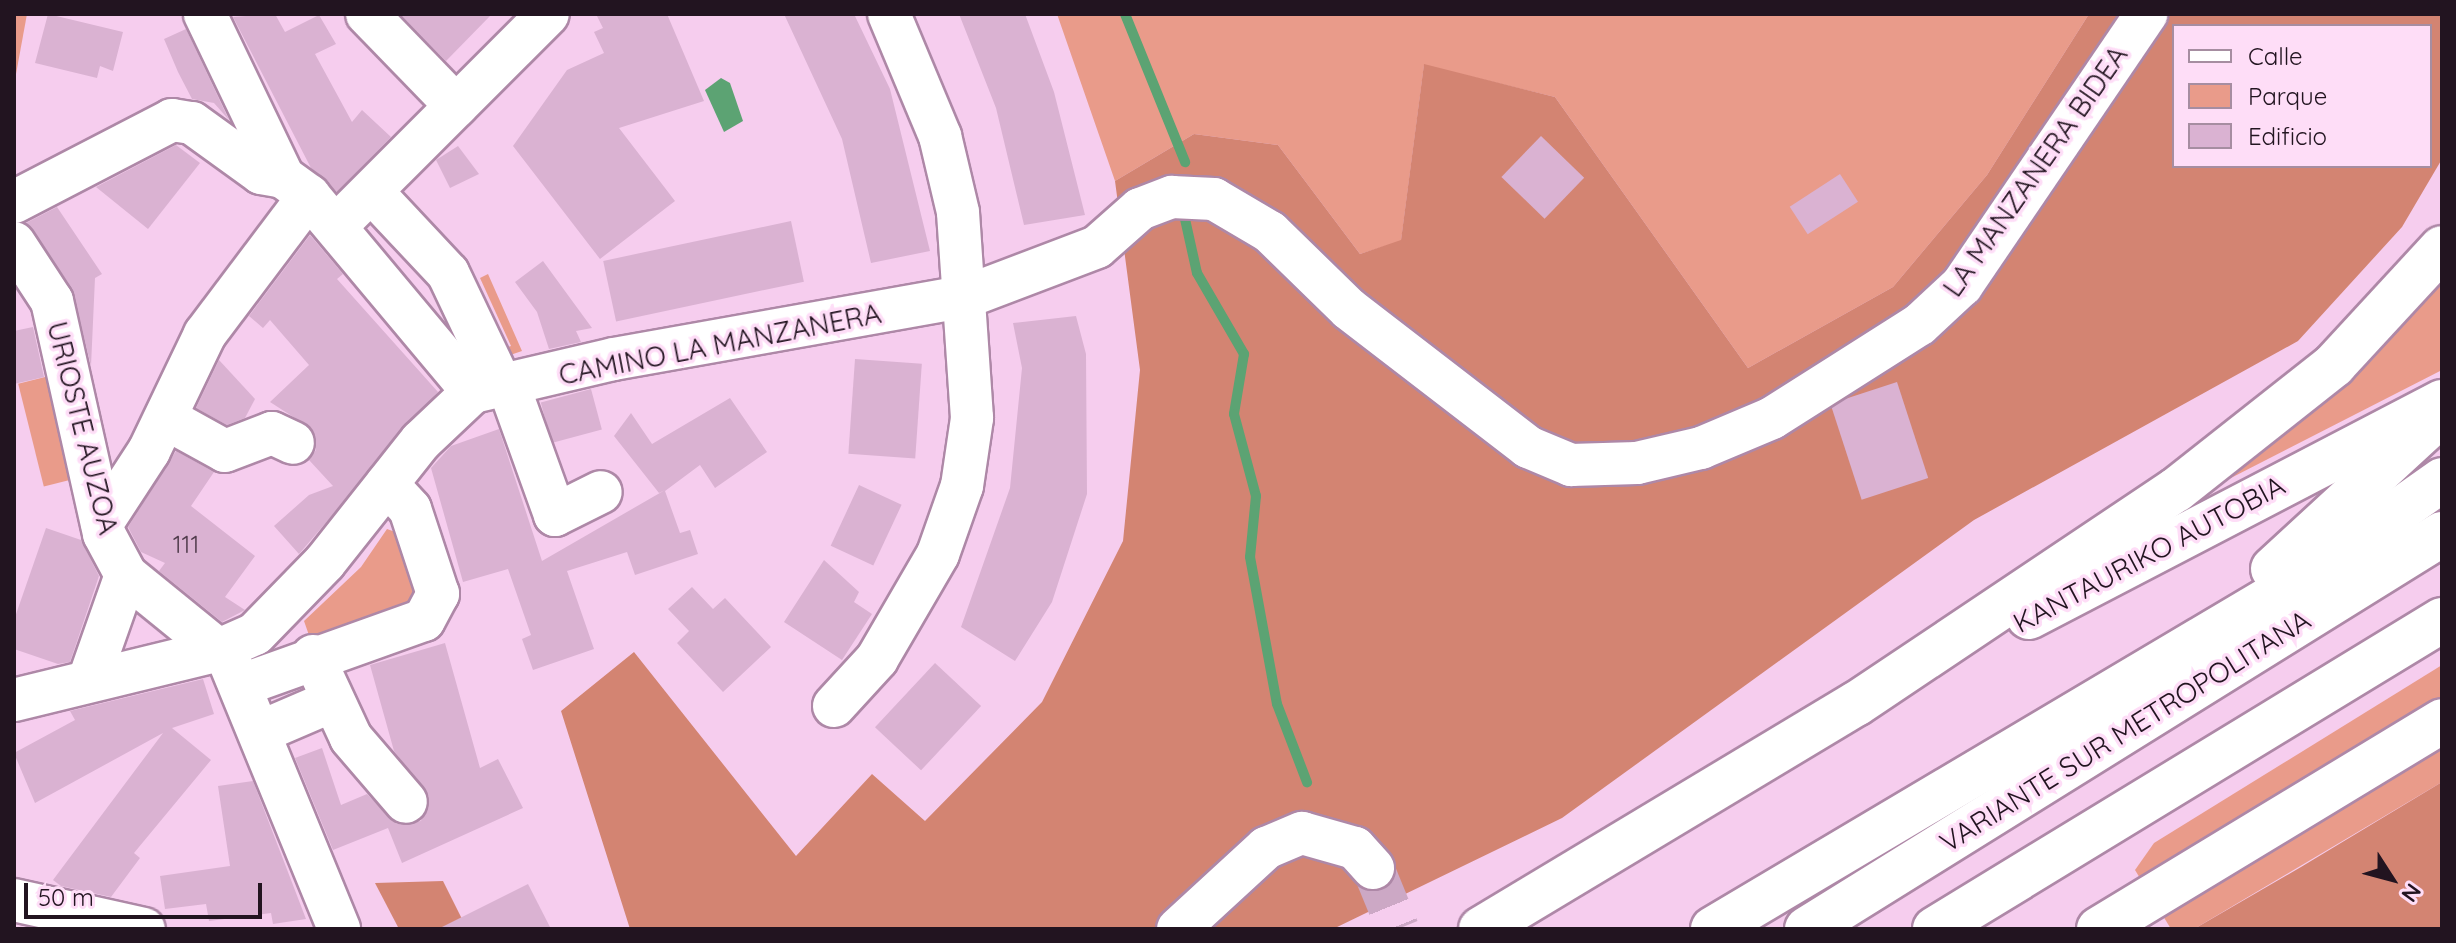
<!DOCTYPE html>
<html>
<head>
<meta charset="utf-8">
<style>
	body { margin:0 }
	#map { position:relative; width:2456px; height:943px; overflow:hidden; background:#f6cdee; font-family:Quicksand,sans-serif }
	div>[style] { position:absolute }
	[style*='--x'] { left:calc(var(--x)*1px); top:calc(var(--y)*1px); width:calc(var(--w)*1px); rotate:calc(var(--a)*1deg) }
	.green>* { inset:0; background:#e99b8a; transform-origin:0 0 }
	.forest>* { inset:0; background:#d38472 }
	.water>* { inset:0; background:#5ca373 }
	.stream>* { height:10px; margin:-5px; padding:0 5px; transform-origin:5px; border-radius:5px; background:#5ca373 }
	.building>* { inset:0; background:#dab2d2; transform-origin:0 0 }
	.minor-tunnel>* { height:42px; margin-top:-21px; transform-origin:0; background:repeating-linear-gradient(90deg,#cca8c5 0 42px,transparent 0 63px) }
	.roads { filter:drop-shadow(2px 0 #ae88a7) drop-shadow(-2px 0 #ae88a7) drop-shadow(0 2px #ae88a7) drop-shadow(0 -2px #ae88a7) }
	.minor>* { height:42px; margin:-21px; padding:0 21px; transform-origin:21px; border-radius:21px; background:#fff }
	.highway>* { height:44px; margin:-22px; padding:0 22px; transform-origin:22px; border-radius:22px; background:#fff }
	span { translate:-50% -50%; white-space:nowrap; text-align:center; line-height:1.15; -webkit-text-stroke:7px #feddf7; paint-order:stroke }
	.number-label { font-size:24px; color:#503c4c }
	.number-label span { -webkit-text-stroke-width:0 }
	.street-label { font-size:28px; color:#221420 }
	.frame { position:absolute; inset:0; border:16px solid #221420; pointer-events:none }
	.legend { position:absolute; left:2172px; top:24px; width:260px; height:144px; box-sizing:border-box; background:#feddf7; border:2px solid #a68da1; margin:0; padding:10px 14px; list-style:none; font-size:24px; color:#221420 }
	.legend li { display:flex; align-items:center; gap:16px; height:40px }
	.legend b { width:40px; border:2px solid #a68da1 }
	.north { position:absolute; left:2352px; top:839px; width:80px; height:80px; -webkit-text-stroke:6px #feddf7; paint-order:stroke; rotate:126deg; font-size:22px; font-weight:700; line-height:32px; text-align:center; color:#221420 }
	.north::after { content:''; display:block; margin:auto; width:28px; height:36px; background:#221420; clip-path:polygon(50% 0,100% 100%,50% 72%,0 100%) }
	.scale { position:absolute; left:24px; top:883px; width:238px; height:36px; box-sizing:border-box; border:4px solid #221420; border-top:0; padding-left:10px; font-size:24px; line-height:28px; white-space:nowrap; color:#221420; -webkit-text-stroke:6px #feddf7; paint-order:stroke }
</style>
</head>
<body>
<div id="map">
	<div class="green">
		<i style="clip-path:polygon(14px 14px,27px 14px,14px 85px)"></i>
		<i style="clip-path:polygon(1057px 14px,2089px 14px,1987px 175px,1893px 287px,1748px 368px,1555px 97px,1424px 65px,1401px 241px,1360px 254px,1278px 145px,1194px 134px,1115px 181px)"></i>
		<i style="clip-path:polygon(488px 274px,522px 351px,499px 359px,495px 351px,511px 346px,480px 278px)"></i>
		<i style="clip-path:polygon(2442px 280px,2442px 370px,2223px 482px,2372px 360px)"></i>
		<i style="left:57px;top:374px;width:106px;height:40px;rotate:76deg"></i>
		<i style="clip-path:polygon(387px 529px,401px 534px,421px 591px,412px 610px,311px 641px,304px 621px,361px 567px)"></i>
		<i style="clip-path:polygon(2442px 665px,2442px 782px,2194px 929px,2171px 929px,2135px 870px,2154px 843px)"></i>
	</div>
	<div class="forest">
		<i style="clip-path:polygon(evenodd,2089px 14px,2442px 14px,2442px 159px,2402px 227px,2298px 341px,1974px 520px,1562px 818px,1333px 929px,630px 929px,561px 711px,634px 652px,796px 856px,872px 774px,925px 821px,1042px 702px,1123px 541px,1140px 370px,1115px 181px,1194px 134px,1278px 145px,1360px 254px,1401px 240px,1424px 64px,1555px 97px,1748px 368px,1893px 287px,1987px 175px,2089px 14px,2174px 26px,2430px 26px,2430px 166px,2174px 166px,2174px 26px)"></i>
		<i style="clip-path:polygon(2442px 782px,2442px 929px,2194px 929px,2301px 867px)"></i>
		<i style="clip-path:polygon(443px 881px,467px 929px,399px 929px,375px 883px)"></i>
	</div>
	<div class="water">
		<i style="clip-path:polygon(721px 78px,730px 83px,743px 121px,724px 132px,705px 90px)"></i>
	</div>
	<div class="stream">
		<i style="--x:1125;--y:14;--w:160;--a:67.9"></i>
		<i style="--x:1185;--y:219;--w:55;--a:77.5"></i>
		<i style="--x:1197;--y:273;--w:94;--a:59.9"></i>
		<i style="--x:1244;--y:354;--w:61;--a:99.5"></i>
		<i style="--x:1234;--y:414;--w:85;--a:75"></i>
		<i style="--x:1256;--y:496;--w:61;--a:95.6"></i>
		<i style="--x:1250;--y:557;--w:149;--a:79.6"></i>
		<i style="--x:1277;--y:704;--w:84;--a:69"></i>
	</div>
	<div class="building">
		<i style="clip-path:polygon(48px 14px,123px 32px,113px 71px,100px 66px,97px 78px,35px 63px)"></i>
		<i style="clip-path:polygon(275px 14px,285px 32px,319px 15px,336px 44px,315px 54px,352px 122px,362px 110px,391px 137px,337px 192px,311px 168px,233px 17px)"></i>
		<i style="clip-path:polygon(400px 14px,492px 14px,446px 61px)"></i>
		<i style="clip-path:polygon(596px 14px,667px 14px,704px 101px,619px 128px,675px 201px,600px 259px,513px 146px,567px 70px,604px 53px,594px 32px,603px 28px)"></i>
		<i style="clip-path:polygon(784px 14px,854px 14px,890px 89px,930px 251px,871px 263px,842px 139px)"></i>
		<i style="clip-path:polygon(959px 14px,1025px 14px,1054px 92px,1085px 215px,1024px 225px,996px 108px)"></i>
		<i style="clip-path:polygon(186px 29px,229px 120px,214px 103px,192px 99px,178px 72px,164px 39px)"></i>
		<i style="left:1541px;top:136px;width:60px;height:57px;rotate:44deg"></i>
		<i style="clip-path:polygon(176px 145px,200px 163px,148px 229px,96px 187px)"></i>
		<i style="clip-path:polygon(458px 146px,479px 174px,450px 188px,436px 160px)"></i>
		<i style="left:1840px;top:174px;width:33px;height:60px;rotate:57deg"></i>
		<i style="clip-path:polygon(57px 207px,102px 274px,95px 278px,91px 366px,72px 288px,26px 223px)"></i>
		<i style="left:791px;top:221px;width:62px;height:192px;rotate:78deg"></i>
		<i style="clip-path:polygon(310px 235px,343px 274px,337px 279px,438px 392px,299px 554px,274px 526px,309px 495px,333px 486px,309px 460px,316px 450px,312px 429px,270px 402px,309px 365px,270px 320px,263px 328px,249px 316px)"></i>
		<i style="clip-path:polygon(543px 261px,592px 328px,576px 331px,581px 342px,549px 349px,537px 312px,515px 282px)"></i>
		<i style="clip-path:polygon(1076px 316px,1086px 354px,1087px 494px,1052px 602px,1015px 661px,961px 627px,1010px 488px,1022px 368px,1013px 323px)"></i>
		<i style="clip-path:polygon(33px 327px,44px 377px,14px 384px,14px 331px)"></i>
		<i style="left:855px;top:359px;width:67px;height:95px;rotate:4deg"></i>
		<i style="clip-path:polygon(219px 360px,255px 399px,245px 418px,227px 425px,196px 408px)"></i>
		<i style="left:1897px;top:382px;width:101px;height:70px;rotate:72deg"></i>
		<i style="left:591px;top:389px;width:42px;height:52px;rotate:75deg"></i>
		<i style="clip-path:polygon(730px 398px,767px 452px,715px 488px,700px 465px,665px 491px,680px 533px,690px 530px,698px 554px,635px 575px,627px 552px,567px 571px,594px 649px,533px 670px,522px 639px,531px 635px,508px 569px,463px 582px,431px 468px,451px 446px,499px 429px,542px 561px,665px 490px,659px 493px,614px 436px,631px 413px,652px 444px)"></i>
		<i style="clip-path:polygon(176px 451px,214px 472px,191px 506px,255px 556px,225px 597px,245px 610px,222px 622px,159px 571px,165px 563px,141px 552px,128px 527px)"></i>
		<i style="left:859px;top:485px;width:47px;height:67px;rotate:25deg"></i>
		<i style="clip-path:polygon(46px 528px,81px 540px,99px 576px,70px 662px,58px 664px,14px 649px,14px 620px)"></i>
		<i style="clip-path:polygon(824px 560px,859px 592px,854px 602px,872px 614px,842px 660px,784px 622px)"></i>
		<i style="clip-path:polygon(692px 587px,713px 609px,725px 598px,771px 647px,723px 692px,677px 643px,689px 631px,668px 609px)"></i>
		<i style="clip-path:polygon(445px 643px,480px 768px,498px 759px,523px 808px,402px 863px,388px 828px,333px 850px,295px 758px,322px 748px,341px 805px,367px 794px,397px 824px,421px 821px,429px 797px,394px 751px,370px 665px)"></i>
		<i style="left:935px;top:663px;width:63px;height:88px;rotate:43deg"></i>
		<i style="clip-path:polygon(203px 679px,214px 714px,172px 728px,211px 760px,134px 853px,140px 858px,111px 897px,61px 886px,53px 880px,163px 733px,35px 803px,14px 753px,75px 720px,70px 711px)"></i>
		<i style="clip-path:polygon(253px 781px,306px 919px,273px 924px,271px 913px,209px 921px,206px 904px,165px 909px,160px 876px,230px 866px,218px 786px)"></i>
		<i style="clip-path:polygon(528px 884px,551px 929px,438px 929px)"></i>
	</div>
	<div class="minor-tunnel">
		<i style="--x:1373;--y:868;--w:66;--a:67.7"></i>
	</div>
	<div class="roads">
		<div class="minor">
			<i style="--x:205;--y:14;--w:181;--a:64.4"></i>
			<i style="--x:367;--y:14;--w:128;--a:45.9"></i>
			<i style="--x:14;--y:202;--w:178;--a:-27.4"></i>
			<i style="--x:172;--y:120;--w:20;--a:9"></i>
			<i style="--x:192;--y:123;--w:85;--a:35.9"></i>
			<i style="--x:261;--y:173;--w:22;--a:10"></i>
			<i style="--x:283;--y:177;--w:32;--a:36"></i>
			<i style="--x:309;--y:196;--w:256;--a:50.1"></i>
			<i style="--x:385;--y:206;--w:92;--a:46.8"></i>
			<i style="--x:448;--y:273;--w:128;--a:64.6"></i>
			<i style="--x:337;--y:225;--w:298;--a:-45"></i>
			<i style="--x:14;--y:243;--w:69;--a:56.8"></i>
			<i style="--x:52;--y:301;--w:239;--a:77.4"></i>
			<i style="--x:104;--y:534;--w:47;--a:61.8"></i>
			<i style="--x:126;--y:575;--w:132;--a:39.1"></i>
			<i style="--x:228;--y:658;--w:293;--a:67.7"></i>
			<i style="--x:509;--y:387;--w:136;--a:70.2"></i>
			<i style="--x:555;--y:515;--w:51;--a:-26.6"></i>
			<i style="--x:473;--y:392;--w:145;--a:-13.2"></i>
			<i style="--x:614;--y:359;--w:360;--a:-10.1"></i>
			<i style="--x:968;--y:296;--w:138;--a:-20.8"></i>
			<i style="--x:1097;--y:247;--w:57;--a:-41.5"></i>
			<i style="--x:1140;--y:209;--w:34;--a:-21"></i>
			<i style="--x:1172;--y:197;--w:42;--a:2.7"></i>
			<i style="--x:1214;--y:199;--w:65;--a:30.5"></i>
			<i style="--x:1270;--y:232;--w:110;--a:44.3"></i>
			<i style="--x:1349;--y:309;--w:226;--a:37.6"></i>
			<i style="--x:1528;--y:447;--w:47;--a:22.7"></i>
			<i style="--x:1571;--y:465;--w:66;--a:-1.7"></i>
			<i style="--x:1637;--y:463;--w:66;--a:-13.2"></i>
			<i style="--x:1701;--y:448;--w:77;--a:-22.9"></i>
			<i style="--x:1772;--y:418;--w:175;--a:-32.4"></i>
			<i style="--x:1920;--y:324;--w:57;--a:-42.9"></i>
			<i style="--x:1962;--y:285;--w:328;--a:-55.8"></i>
			<i style="--x:167;--y:419;--w:66;--a:28.9"></i>
			<i style="--x:225;--y:451;--w:50;--a:-21"></i>
			<i style="--x:272;--y:433;--w:23;--a:25"></i>
			<i style="--x:102;--y:523;--w:86;--a:-56.9"></i>
			<i style="--x:149;--y:451;--w:130;--a:-64.4"></i>
			<i style="--x:205;--y:334;--w:173;--a:-53"></i>
			<i style="--x:313;--y:656;--w:90;--a:65.1"></i>
			<i style="--x:351;--y:738;--w:84;--a:49.3"></i>
			<i style="--x:90;--y:677;--w:108;--a:-70.6"></i>
			<i style="--x:242;--y:685;--w:193;--a:-19.7"></i>
			<i style="--x:424;--y:620;--w:30;--a:-62"></i>
			<i style="--x:438;--y:594;--w:89;--a:-108.2"></i>
			<i style="--x:410;--y:509;--w:34;--a:-133"></i>
			<i style="--x:14;--y:700;--w:211;--a:-13.7"></i>
			<i style="--x:219;--y:650;--w:39;--a:-24"></i>
			<i style="--x:255;--y:634;--w:100;--a:-45.8"></i>
			<i style="--x:325;--y:562;--w:154;--a:-51.6"></i>
			<i style="--x:421;--y:441;--w:71;--a:-43.3"></i>
			<i style="--x:834;--y:706;--w:64;--a:-47.5"></i>
			<i style="--x:877;--y:659;--w:121;--a:-59.8"></i>
			<i style="--x:938;--y:554;--w:72;--a:-70.6"></i>
			<i style="--x:962;--y:486;--w:69;--a:-81.6"></i>
			<i style="--x:972;--y:418;--w:206;--a:-93.9"></i>
			<i style="--x:958;--y:212;--w:78;--a:-103.3"></i>
			<i style="--x:940;--y:136;--w:132;--a:-112.7"></i>
			<i style="--x:260;--y:732;--w:76;--a:-23.2"></i>
			<i style="--x:14;--y:900;--w:133;--a:12.6"></i>
			<i style="--x:1178;--y:929;--w:120;--a:-42.6"></i>
			<i style="--x:1266;--y:848;--w:39;--a:-23"></i>
			<i style="--x:1302;--y:833;--w:55;--a:15.8"></i>
			<i style="--x:1355;--y:848;--w:27;--a:48"></i>
		</div>
		<div class="highway">
			<i style="--x:2273;--y:569;--w:216;--a:-42.6"></i>
			<i style="--x:2029;--y:617;--w:466;--a:-27.5"></i>
			<i style="--x:1481;--y:929;--w:437;--a:-31"></i>
			<i style="--x:1856;--y:704;--w:385;--a:-33.8"></i>
			<i style="--x:2176;--y:490;--w:201;--a:-38.3"></i>
			<i style="--x:2334;--y:365;--w:159;--a:-47.3"></i>
			<i style="--x:1713;--y:929;--w:682;--a:-30.7"></i>
			<i style="--x:2299;--y:581;--w:175;--a:-35.2"></i>
			<i style="--x:1807;--y:929;--w:748;--a:-31.88"></i>
			<i style="--x:1935;--y:929;--w:594;--a:-31.36"></i>
			<i style="--x:2099;--y:929;--w:401;--a:-31.2"></i>
		</div>
	</div>
	<div class="number-label">
		<span style="left:186px;top:545px">111</span>
	</div>
	<div class="street-label">
		<span style="left:2035px;top:171px;rotate:-55deg">LA MANZANERA BIDEA</span>
		<span style="left:720px;top:344px;rotate:-11deg">CAMINO LA MANZANERA</span>
		<span style="left:83px;top:428px;rotate:76deg">URIOSTE AUZOA</span>
		<span style="left:2149px;top:554px;rotate:-28deg">KANTAURIKO AUTOBIA</span>
		<span style="left:2125px;top:731px;rotate:-32deg">VARIANTE SUR METROPOLITANA</span>
	</div>
	<div class="frame"></div>
	<ul class="legend">
	<li><b style="height:10px;background:#fff"></b>Calle</li>
	<li><b style="height:22px;background:#e99b8a"></b>Parque</li>
	<li><b style="height:22px;background:#dab2d2"></b>Edificio</li>
	</ul>
	<div class="north">N</div>
	<div class="scale">50 m</div>
</div>
</body>
</html>
